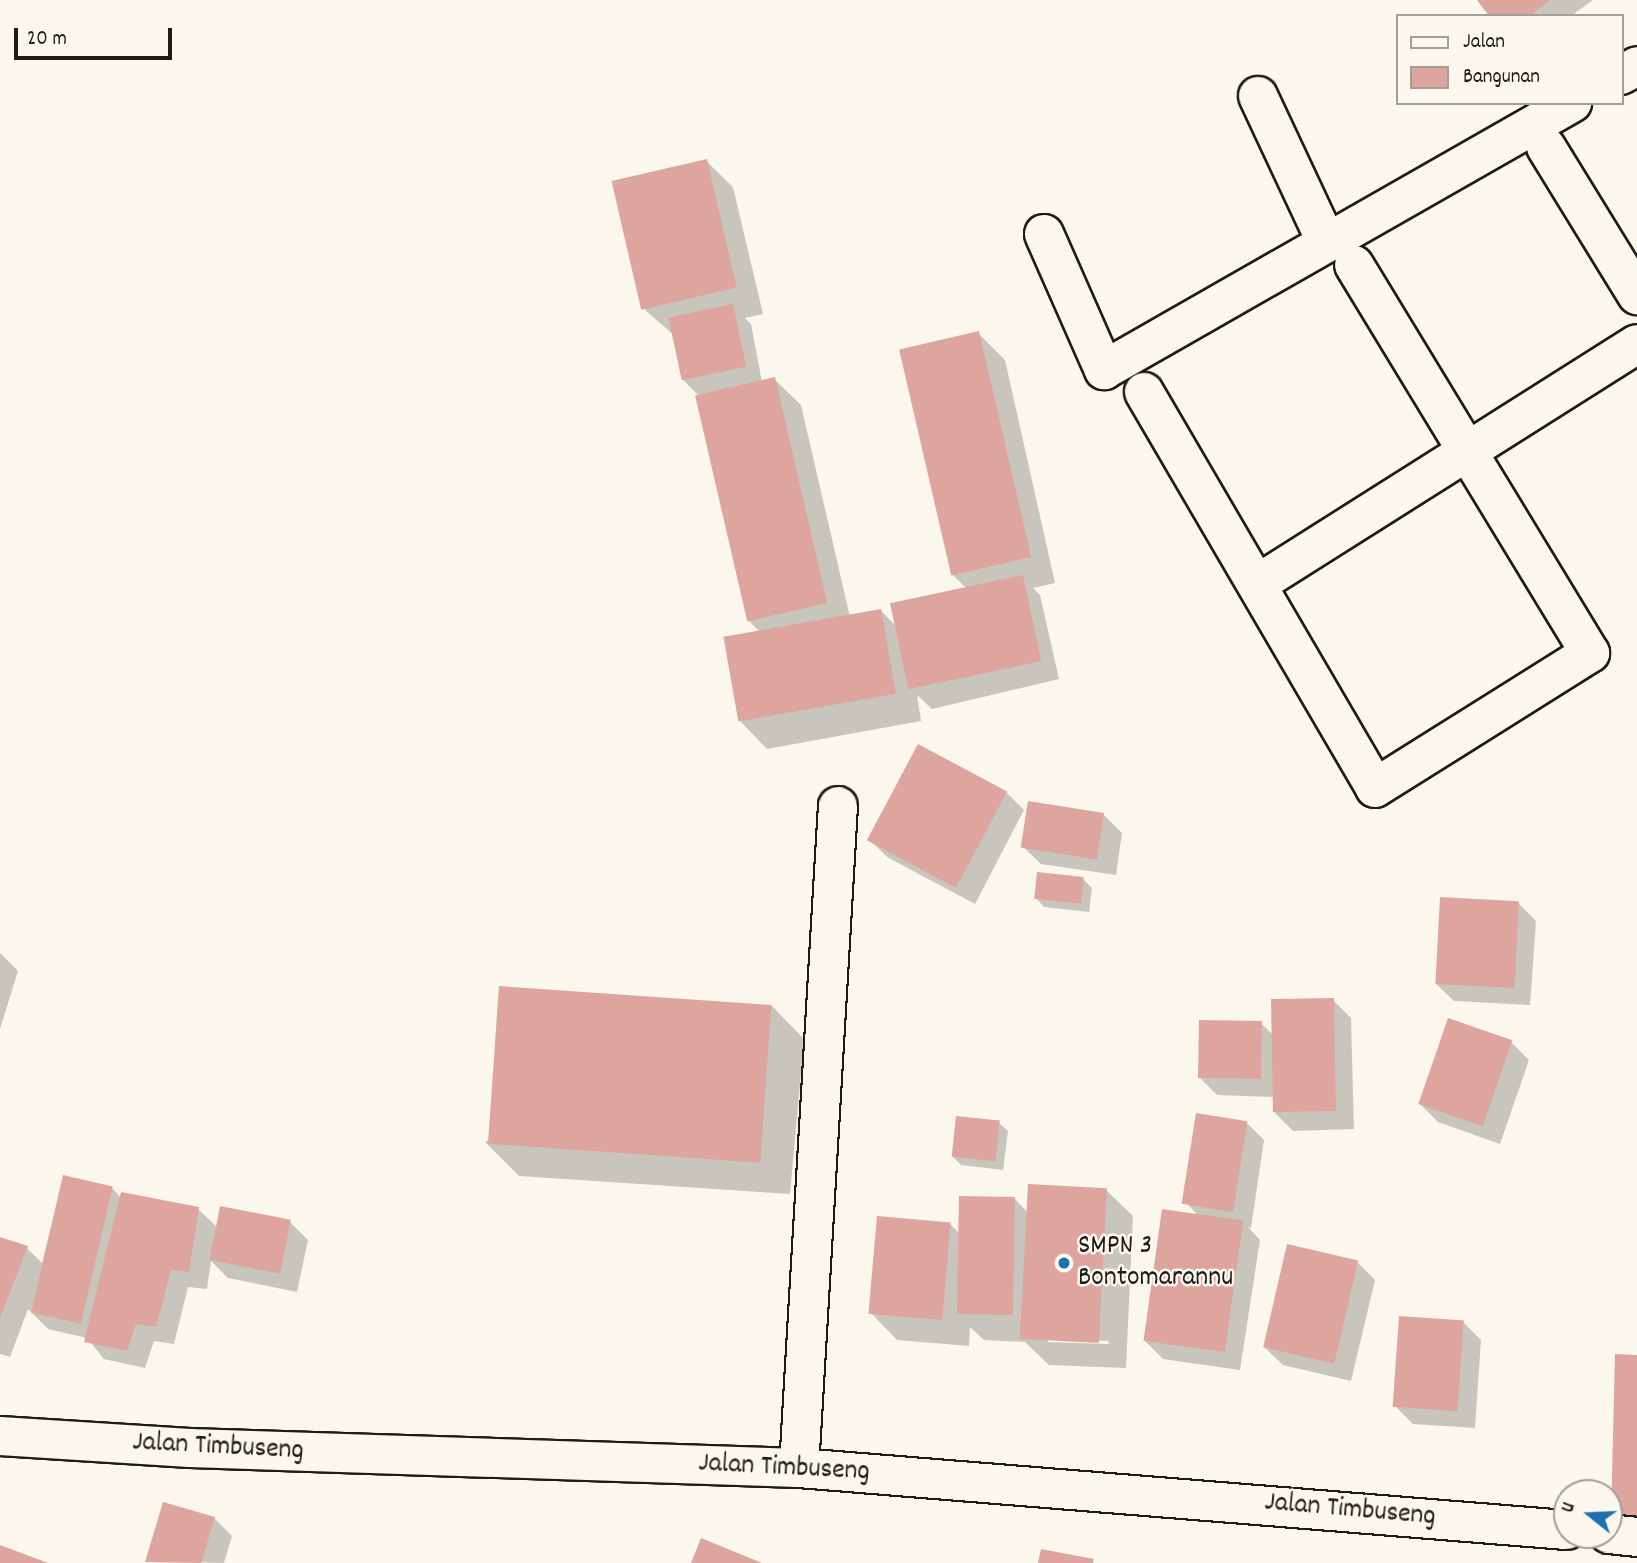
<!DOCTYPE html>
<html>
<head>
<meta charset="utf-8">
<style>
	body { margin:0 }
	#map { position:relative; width:1637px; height:1563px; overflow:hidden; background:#fbf7ec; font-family:Dekko,sans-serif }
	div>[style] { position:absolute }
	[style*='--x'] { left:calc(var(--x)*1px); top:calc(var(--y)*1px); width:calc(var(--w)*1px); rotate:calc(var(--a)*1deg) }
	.shadow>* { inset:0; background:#0003 }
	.building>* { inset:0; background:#dea49e; transform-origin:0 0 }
	.roads { filter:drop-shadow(2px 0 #1c1c1c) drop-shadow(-2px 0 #1c1c1c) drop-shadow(0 2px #1c1c1c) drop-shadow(0 -2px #1c1c1c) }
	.street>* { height:38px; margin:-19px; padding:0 19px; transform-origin:19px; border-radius:19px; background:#fbf7ec }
	.dots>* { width:19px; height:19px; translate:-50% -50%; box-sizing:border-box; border:4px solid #fbf7ec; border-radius:50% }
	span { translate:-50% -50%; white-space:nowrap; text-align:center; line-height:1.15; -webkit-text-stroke:5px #fbf7ec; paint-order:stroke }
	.poi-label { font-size:28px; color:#1c1c1c }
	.left { translate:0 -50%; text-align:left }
	.street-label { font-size:28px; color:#1c1c1c }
	.legend { position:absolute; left:1396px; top:14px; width:228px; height:91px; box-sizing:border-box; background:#fbf7ec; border:2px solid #a29f99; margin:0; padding:9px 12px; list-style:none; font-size:21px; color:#1c1c1c }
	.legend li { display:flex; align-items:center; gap:14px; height:35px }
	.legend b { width:35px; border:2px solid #a29f99 }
	.north { position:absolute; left:1553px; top:1479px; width:70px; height:70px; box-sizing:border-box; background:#fbf7ec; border:2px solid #a29f99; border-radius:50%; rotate:288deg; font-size:19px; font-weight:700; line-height:28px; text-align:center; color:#1c1c1c }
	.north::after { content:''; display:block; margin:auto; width:24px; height:32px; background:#1f6fb2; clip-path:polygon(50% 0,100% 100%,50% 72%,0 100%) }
	.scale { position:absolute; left:14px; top:28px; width:158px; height:32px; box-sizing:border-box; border:4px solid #1c1c1c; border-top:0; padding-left:9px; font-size:21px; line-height:24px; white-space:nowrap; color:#1c1c1c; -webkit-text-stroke:5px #fbf7ec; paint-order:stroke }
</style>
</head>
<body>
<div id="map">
	<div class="shadow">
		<i style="clip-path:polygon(1479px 0,1593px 0,1571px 16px,1491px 16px)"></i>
		<i style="clip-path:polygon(706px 161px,733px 187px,763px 314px,745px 318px,751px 324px,762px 382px,774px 379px,801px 405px,850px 617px,881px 611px,899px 629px,968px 590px,952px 574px,978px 333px,1005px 360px,1055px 583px,1033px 588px,1040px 595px,1059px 679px,932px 709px,917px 695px,921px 721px,767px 749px,741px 722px,761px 633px,749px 621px,700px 397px,684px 381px,675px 336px,645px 310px)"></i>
		<i style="clip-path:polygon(1006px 792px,1024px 810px,975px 904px,887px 857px,869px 839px)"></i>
		<i style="clip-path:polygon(1104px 815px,1122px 833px,1116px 875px,1041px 864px,1022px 846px)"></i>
		<i style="clip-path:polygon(1083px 879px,1092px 888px,1089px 912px,1044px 907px,1036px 898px)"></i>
		<i style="clip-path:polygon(1518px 903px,1536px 921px,1530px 1005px,1454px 1001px,1435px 983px)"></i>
		<i style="clip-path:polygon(0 953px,18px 971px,0 1029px)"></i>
		<i style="clip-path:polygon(1333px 1000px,1351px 1018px,1354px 1129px,1293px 1131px,1275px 1113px,1275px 1097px,1217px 1095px,1199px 1077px,1261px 1023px,1273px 1035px)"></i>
		<i style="clip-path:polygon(771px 1005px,804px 1039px,790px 1194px,519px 1176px,485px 1142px)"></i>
		<i style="clip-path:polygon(1511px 1042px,1529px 1060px,1500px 1144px,1438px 1122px,1420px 1104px)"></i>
		<i style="clip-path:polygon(1246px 1122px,1264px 1140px,1251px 1228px,1248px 1227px,1260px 1240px,1240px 1370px,1163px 1359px,1145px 1341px,1198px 1215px,1186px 1203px)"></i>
		<i style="clip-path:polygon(999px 1123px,1008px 1131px,1003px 1170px,961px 1165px,953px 1157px)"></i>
		<i style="clip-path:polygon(64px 1177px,113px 1189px,121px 1198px,198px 1209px,217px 1227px,290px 1222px,308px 1240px,297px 1292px,228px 1278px,211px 1261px,207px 1289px,188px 1287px,174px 1344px,154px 1341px,145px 1368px,104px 1359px,87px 1338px,48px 1329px,28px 1309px,10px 1357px,0 1354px,0 1238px,27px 1248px,42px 1263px)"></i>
		<i style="clip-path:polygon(evenodd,1106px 1190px,1133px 1216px,1126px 1368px,1049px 1365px,1025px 1342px,984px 1340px,970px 1327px,969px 1346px,897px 1340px,871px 1313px,950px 1224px,960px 1234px,1015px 1199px,1028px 1213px,1106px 1190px,1048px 1338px,1109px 1341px,1108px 1344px,1048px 1342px,1048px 1338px)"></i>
		<i style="clip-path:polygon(1357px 1262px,1375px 1280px,1351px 1381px,1283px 1365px,1264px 1347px)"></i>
		<i style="clip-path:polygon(1463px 1322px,1481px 1340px,1475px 1428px,1413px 1424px,1395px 1406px)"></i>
		<i style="clip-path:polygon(214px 1518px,232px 1536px,224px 1563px,147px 1561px)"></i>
	</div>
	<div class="building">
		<i style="clip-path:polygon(1477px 0,1550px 0,1529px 16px,1489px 16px)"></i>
		<i style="left:707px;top:159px;width:132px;height:98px;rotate:77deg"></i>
		<i style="left:733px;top:304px;width:64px;height:66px;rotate:78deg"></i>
		<i style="left:979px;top:331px;width:232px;height:82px;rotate:77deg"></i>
		<i style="left:775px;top:377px;width:232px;height:82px;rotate:77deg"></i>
		<i style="left:1023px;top:575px;width:88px;height:136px;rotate:78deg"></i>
		<i style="left:881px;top:609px;width:86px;height:160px;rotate:80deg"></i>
		<i style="left:918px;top:744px;width:101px;height:109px;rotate:28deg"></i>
		<i style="left:1028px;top:801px;width:77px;height:47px;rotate:9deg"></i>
		<i style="left:1037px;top:872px;width:47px;height:27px;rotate:6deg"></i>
		<i style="left:1440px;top:897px;width:79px;height:87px;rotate:3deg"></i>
		<i style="left:499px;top:986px;width:273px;height:158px;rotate:4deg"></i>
		<i style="left:1334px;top:998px;width:113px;height:63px;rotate:89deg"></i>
		<i style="left:1448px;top:1018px;width:68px;height:91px;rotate:19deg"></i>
		<i style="left:1199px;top:1020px;width:63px;height:58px;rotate:1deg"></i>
		<i style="left:1196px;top:1113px;width:52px;height:92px;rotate:9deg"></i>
		<i style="left:956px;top:1116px;width:44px;height:41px;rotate:6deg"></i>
		<i style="left:63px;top:1175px;width:51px;height:141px;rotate:13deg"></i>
		<i style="left:1028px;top:1184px;width:79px;height:155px;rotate:3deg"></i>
		<i style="clip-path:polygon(121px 1192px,199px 1207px,189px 1272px,171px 1270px,156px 1327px,136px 1324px,127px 1351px,84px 1342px)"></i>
		<i style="left:959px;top:1196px;width:56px;height:118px;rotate:1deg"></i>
		<i style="left:220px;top:1206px;width:72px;height:55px;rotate:11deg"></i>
		<i style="left:1162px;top:1209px;width:82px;height:133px;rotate:8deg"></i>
		<i style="left:877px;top:1216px;width:74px;height:98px;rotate:5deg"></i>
		<i style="clip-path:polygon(0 1237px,28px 1246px,0 1318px)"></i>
		<i style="left:1287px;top:1244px;width:73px;height:106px;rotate:13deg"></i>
		<i style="left:1399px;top:1316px;width:65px;height:91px;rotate:4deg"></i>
		<i style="clip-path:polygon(1615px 1354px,1637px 1355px,1637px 1519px,1611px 1518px)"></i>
		<i style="clip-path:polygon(163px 1502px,215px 1517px,201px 1563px,145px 1562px)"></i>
		<i style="clip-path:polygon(701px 1538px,762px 1563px,691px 1563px)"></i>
		<i style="clip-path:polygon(0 1545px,48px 1563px,0 1563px)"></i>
		<i style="clip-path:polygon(1041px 1549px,1094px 1559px,1093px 1563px,1038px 1563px)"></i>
	</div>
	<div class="roads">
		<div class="street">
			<i style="--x:1621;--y:75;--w:18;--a:-29"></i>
			<i style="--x:1258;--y:96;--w:162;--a:64.9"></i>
			<i style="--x:1546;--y:147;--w:174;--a:58.4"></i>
			<i style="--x:1044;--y:234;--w:149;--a:66.2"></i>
			<i style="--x:1104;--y:370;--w:539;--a:-29.71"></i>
			<i style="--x:1144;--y:392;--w:458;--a:59.7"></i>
			<i style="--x:1375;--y:788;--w:254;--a:-32.1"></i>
			<i style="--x:1590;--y:653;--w:454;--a:-121.3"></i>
			<i style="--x:1259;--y:583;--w:447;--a:-32.3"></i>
			<i style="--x:0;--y:1436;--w:190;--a:3.6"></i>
			<i style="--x:190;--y:1448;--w:609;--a:1.88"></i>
			<i style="--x:799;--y:1468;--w:770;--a:4.62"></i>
			<i style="--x:799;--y:1468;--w:663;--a:-86.63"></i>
			<i style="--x:1609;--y:1534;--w:28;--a:6"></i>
		</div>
	</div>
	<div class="dots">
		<i style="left:1064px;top:1263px;background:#1f6fb2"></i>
	</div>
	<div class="poi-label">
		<span class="left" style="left:1078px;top:1263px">SMPN 3<br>Bontomarannu</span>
	</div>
	<div class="street-label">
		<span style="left:218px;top:1448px;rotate:3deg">Jalan Timbuseng</span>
		<span style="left:784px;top:1469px;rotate:3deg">Jalan Timbuseng</span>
		<span style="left:1350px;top:1511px;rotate:5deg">Jalan Timbuseng</span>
	</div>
	<ul class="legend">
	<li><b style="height:9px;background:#fbf7ec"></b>Jalan</li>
	<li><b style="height:19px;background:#dea49e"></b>Bangunan</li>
	</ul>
	<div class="north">U</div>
	<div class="scale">20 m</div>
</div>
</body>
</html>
